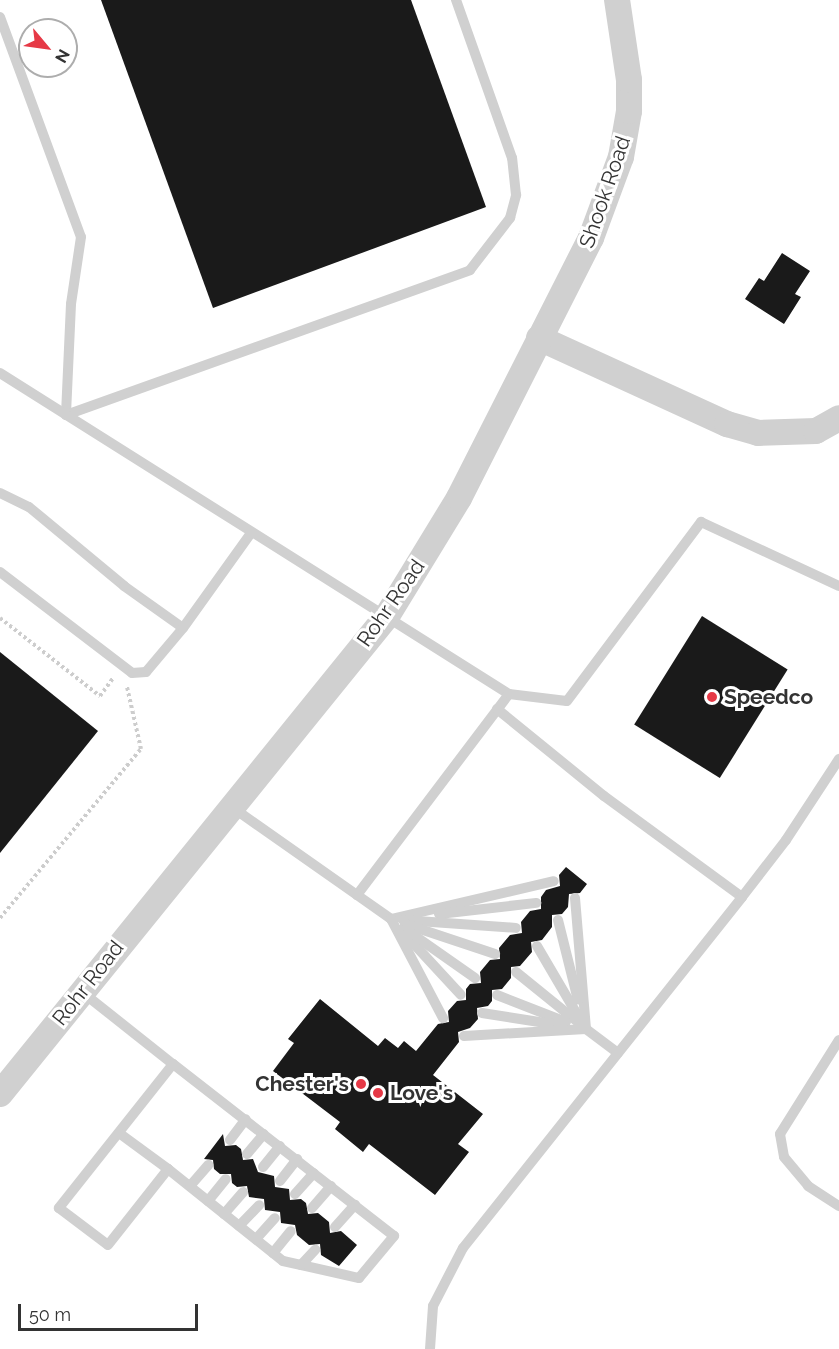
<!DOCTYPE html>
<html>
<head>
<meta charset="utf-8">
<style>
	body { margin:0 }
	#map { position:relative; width:839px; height:1349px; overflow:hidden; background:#fff; font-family:Raleway,sans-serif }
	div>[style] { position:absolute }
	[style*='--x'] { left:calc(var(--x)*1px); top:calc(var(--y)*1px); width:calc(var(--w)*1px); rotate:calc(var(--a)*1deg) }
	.building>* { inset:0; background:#1a1a1a; transform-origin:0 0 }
	.path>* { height:4px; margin-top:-2px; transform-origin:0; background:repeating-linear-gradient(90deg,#cdcdcd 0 3px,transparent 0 6px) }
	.service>* { height:10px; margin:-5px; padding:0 5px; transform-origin:5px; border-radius:5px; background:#d0d0d0 }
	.tertiary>* { height:26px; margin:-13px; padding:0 13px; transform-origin:13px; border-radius:13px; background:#d0d0d0 }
	.dots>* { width:16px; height:16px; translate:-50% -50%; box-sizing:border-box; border:3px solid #fff; border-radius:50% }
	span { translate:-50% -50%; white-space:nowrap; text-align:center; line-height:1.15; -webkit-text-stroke:6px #fff; paint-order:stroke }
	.street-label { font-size:21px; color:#333 }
	.poi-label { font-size:21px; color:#333; font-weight:700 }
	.left { translate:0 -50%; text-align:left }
	.right { translate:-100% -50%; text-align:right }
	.north { position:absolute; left:18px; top:18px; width:60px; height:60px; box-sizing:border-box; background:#fff; border:2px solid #adadad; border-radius:50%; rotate:119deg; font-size:16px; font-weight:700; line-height:24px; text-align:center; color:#333 }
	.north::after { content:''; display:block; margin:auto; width:21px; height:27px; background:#e63946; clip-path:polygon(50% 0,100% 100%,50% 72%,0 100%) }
	.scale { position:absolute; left:18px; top:1304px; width:180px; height:27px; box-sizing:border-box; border:3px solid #333; border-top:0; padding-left:8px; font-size:18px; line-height:21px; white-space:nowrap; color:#333; -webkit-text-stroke:4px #fff; paint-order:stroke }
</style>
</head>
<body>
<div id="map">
	<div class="building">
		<i style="clip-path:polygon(101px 0,411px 0,486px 207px,213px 308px)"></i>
		<i style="clip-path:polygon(782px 253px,810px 271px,795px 294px,801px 297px,784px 324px,745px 299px,759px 278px,764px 281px)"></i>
		<i style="left:702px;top:616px;width:101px;height:128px;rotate:32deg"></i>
		<i style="clip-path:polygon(0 652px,98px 731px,0 853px)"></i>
		<i style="clip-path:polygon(566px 867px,587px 884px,580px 893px,569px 894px,568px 907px,562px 914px,552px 915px,552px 927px,542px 940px,531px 942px,532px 952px,520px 966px,511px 967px,511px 978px,502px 989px,492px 990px,492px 1001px,488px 1006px,477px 1008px,478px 1019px,470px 1028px,458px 1032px,459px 1042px,433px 1075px,483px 1114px,458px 1144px,469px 1152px,435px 1195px,369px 1144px,363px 1152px,335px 1129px,340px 1122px,273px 1071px,294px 1043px,288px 1039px,320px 999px,378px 1046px,385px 1038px,398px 1048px,404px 1041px,416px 1051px,438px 1024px,449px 1022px,448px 1011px,457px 1001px,466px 1000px,466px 989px,470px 984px,481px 983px,480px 972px,490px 960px,500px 959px,499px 948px,510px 935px,522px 933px,521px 922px,530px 911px,541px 909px,541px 897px,546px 890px,560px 886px,559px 875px)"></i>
		<i style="clip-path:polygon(223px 1134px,225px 1146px,236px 1145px,241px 1149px,243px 1160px,253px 1159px,258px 1172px,274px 1176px,275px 1187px,289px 1189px,290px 1200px,301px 1199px,306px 1203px,308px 1214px,318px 1213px,329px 1222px,330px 1233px,341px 1231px,357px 1245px,339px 1266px,321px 1255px,320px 1244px,309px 1245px,297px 1235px,295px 1225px,281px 1223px,280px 1212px,265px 1210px,264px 1199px,249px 1197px,247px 1186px,237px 1187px,232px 1183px,231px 1174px,220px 1174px,214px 1169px,213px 1160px,204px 1159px)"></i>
	</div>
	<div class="path">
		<i style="--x:0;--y:618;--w:127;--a:38"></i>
		<i style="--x:100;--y:696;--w:22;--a:-54"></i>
		<i style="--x:0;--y:918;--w:220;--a:-50.2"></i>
		<i style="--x:141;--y:749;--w:64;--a:-102.7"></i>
	</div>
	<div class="service">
		<i style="--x:0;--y:17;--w:234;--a:69.8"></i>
		<i style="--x:81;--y:237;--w:68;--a:98.5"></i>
		<i style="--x:71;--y:304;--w:111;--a:92.6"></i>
		<i style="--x:66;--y:415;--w:429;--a:-19.7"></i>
		<i style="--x:470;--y:270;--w:66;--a:-52.4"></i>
		<i style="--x:510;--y:218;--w:24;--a:-75"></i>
		<i style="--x:516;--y:195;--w:37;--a:-96"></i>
		<i style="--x:512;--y:158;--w:168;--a:-109.5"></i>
		<i style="--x:0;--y:373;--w:602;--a:32.24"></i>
		<i style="--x:509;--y:694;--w:252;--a:127.1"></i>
		<i style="--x:357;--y:895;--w:151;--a:-144.9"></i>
		<i style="--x:0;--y:493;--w:32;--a:26"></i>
		<i style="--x:29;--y:507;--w:124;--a:39.7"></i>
		<i style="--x:124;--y:586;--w:72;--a:35.4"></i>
		<i style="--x:0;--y:572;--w:166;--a:37.4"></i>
		<i style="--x:132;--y:673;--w:14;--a:-4"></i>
		<i style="--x:146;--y:672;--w:57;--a:-49.9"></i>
		<i style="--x:183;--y:628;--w:117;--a:-54.4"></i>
		<i style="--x:509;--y:694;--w:58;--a:6.9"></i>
		<i style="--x:567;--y:701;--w:224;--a:-53.2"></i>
		<i style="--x:701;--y:522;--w:152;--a:24.9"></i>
		<i style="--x:497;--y:709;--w:138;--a:39.1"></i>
		<i style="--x:604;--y:796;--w:171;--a:36.2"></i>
		<i style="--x:357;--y:895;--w:42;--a:35.2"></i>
		<i style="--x:391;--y:919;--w:167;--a:-13.1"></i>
		<i style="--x:575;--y:898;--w:131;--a:85.2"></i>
		<i style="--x:586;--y:1029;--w:40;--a:37"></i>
		<i style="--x:439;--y:914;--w:98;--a:-6.5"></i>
		<i style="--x:391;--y:919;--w:112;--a:62.3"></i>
		<i style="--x:403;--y:920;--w:113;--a:4"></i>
		<i style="--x:558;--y:920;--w:82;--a:76"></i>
		<i style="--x:405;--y:924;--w:95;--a:18.4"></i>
		<i style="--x:401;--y:930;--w:88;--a:47.3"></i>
		<i style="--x:408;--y:931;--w:82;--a:35"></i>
		<i style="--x:537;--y:946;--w:93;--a:59.6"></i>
		<i style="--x:516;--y:972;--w:81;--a:39"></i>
		<i style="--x:82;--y:992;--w:116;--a:38.4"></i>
		<i style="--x:173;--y:1064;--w:184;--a:128.4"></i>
		<i style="--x:59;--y:1208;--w:61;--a:37.1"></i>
		<i style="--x:108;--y:1245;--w:97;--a:-51.7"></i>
		<i style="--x:168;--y:1169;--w:147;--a:38.7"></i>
		<i style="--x:283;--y:1261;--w:78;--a:12.6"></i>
		<i style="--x:359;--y:1278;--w:55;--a:-50.2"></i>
		<i style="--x:394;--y:1236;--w:280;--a:-142.1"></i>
		<i style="--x:497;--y:995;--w:74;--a:21.4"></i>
		<i style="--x:482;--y:1013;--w:84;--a:8.9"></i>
		<i style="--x:464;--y:1036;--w:122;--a:-3.3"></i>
		<i style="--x:839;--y:1040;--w:111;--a:122.1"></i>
		<i style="--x:780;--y:1134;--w:23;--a:80"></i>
		<i style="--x:784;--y:1157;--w:38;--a:50"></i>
		<i style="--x:808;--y:1186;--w:37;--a:33"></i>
		<i style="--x:119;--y:1133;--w:61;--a:36.3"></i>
		<i style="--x:230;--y:1140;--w:26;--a:-53"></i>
		<i style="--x:247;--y:1154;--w:26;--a:-50"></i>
		<i style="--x:263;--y:1167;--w:27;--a:-51"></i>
		<i style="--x:280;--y:1181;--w:28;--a:-52"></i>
		<i style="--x:190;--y:1186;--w:28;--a:-49"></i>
		<i style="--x:295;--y:1194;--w:28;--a:-48"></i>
		<i style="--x:208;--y:1201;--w:28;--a:-51"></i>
		<i style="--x:312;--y:1208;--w:29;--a:-49"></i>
		<i style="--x:224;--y:1214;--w:29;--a:-49"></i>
		<i style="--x:239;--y:1226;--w:29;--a:-46"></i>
		<i style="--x:335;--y:1227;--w:30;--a:-48"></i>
		<i style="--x:256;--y:1239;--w:28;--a:-48"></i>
		<i style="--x:273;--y:1253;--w:28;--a:-51"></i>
		<i style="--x:301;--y:1265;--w:21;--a:-47"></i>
		<i style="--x:430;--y:1349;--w:43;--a:-86"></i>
		<i style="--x:433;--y:1306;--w:65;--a:-62.7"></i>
		<i style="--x:463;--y:1248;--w:448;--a:-51.5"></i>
		<i style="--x:742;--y:897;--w:72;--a:-52.3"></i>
		<i style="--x:786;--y:840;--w:97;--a:-56.8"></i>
	</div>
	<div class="tertiary">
		<i style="--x:539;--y:338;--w:207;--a:24.6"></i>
		<i style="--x:727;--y:424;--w:32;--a:16"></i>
		<i style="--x:758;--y:433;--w:58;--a:-2"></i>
		<i style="--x:816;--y:431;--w:26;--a:-29"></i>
		<i style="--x:0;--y:1094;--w:615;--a:-51.01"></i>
		<i style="--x:387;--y:616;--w:138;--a:-58.6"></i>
		<i style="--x:459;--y:498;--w:292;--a:-63.1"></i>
		<i style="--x:591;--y:238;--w:86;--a:-69.7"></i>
		<i style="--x:621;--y:157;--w:47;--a:-80.1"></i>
		<i style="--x:629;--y:111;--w:31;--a:-90"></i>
		<i style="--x:629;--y:80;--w:81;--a:-98.5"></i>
	</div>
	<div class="dots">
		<i style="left:712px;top:697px;background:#e63946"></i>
		<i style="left:361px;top:1084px;background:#e63946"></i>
		<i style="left:378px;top:1093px;background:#e63946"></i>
	</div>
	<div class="street-label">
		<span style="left:605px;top:192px;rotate:-71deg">Shook Road</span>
		<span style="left:391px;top:603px;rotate:-55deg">Rohr Road</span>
		<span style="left:88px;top:983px;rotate:-52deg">Rohr Road</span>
	</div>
	<div class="poi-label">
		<span class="left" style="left:724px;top:697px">Speedco</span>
		<span class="right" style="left:349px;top:1084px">Chester's</span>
		<span class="left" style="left:390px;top:1093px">Love's</span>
	</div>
	<div class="north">N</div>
	<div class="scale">50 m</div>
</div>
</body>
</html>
